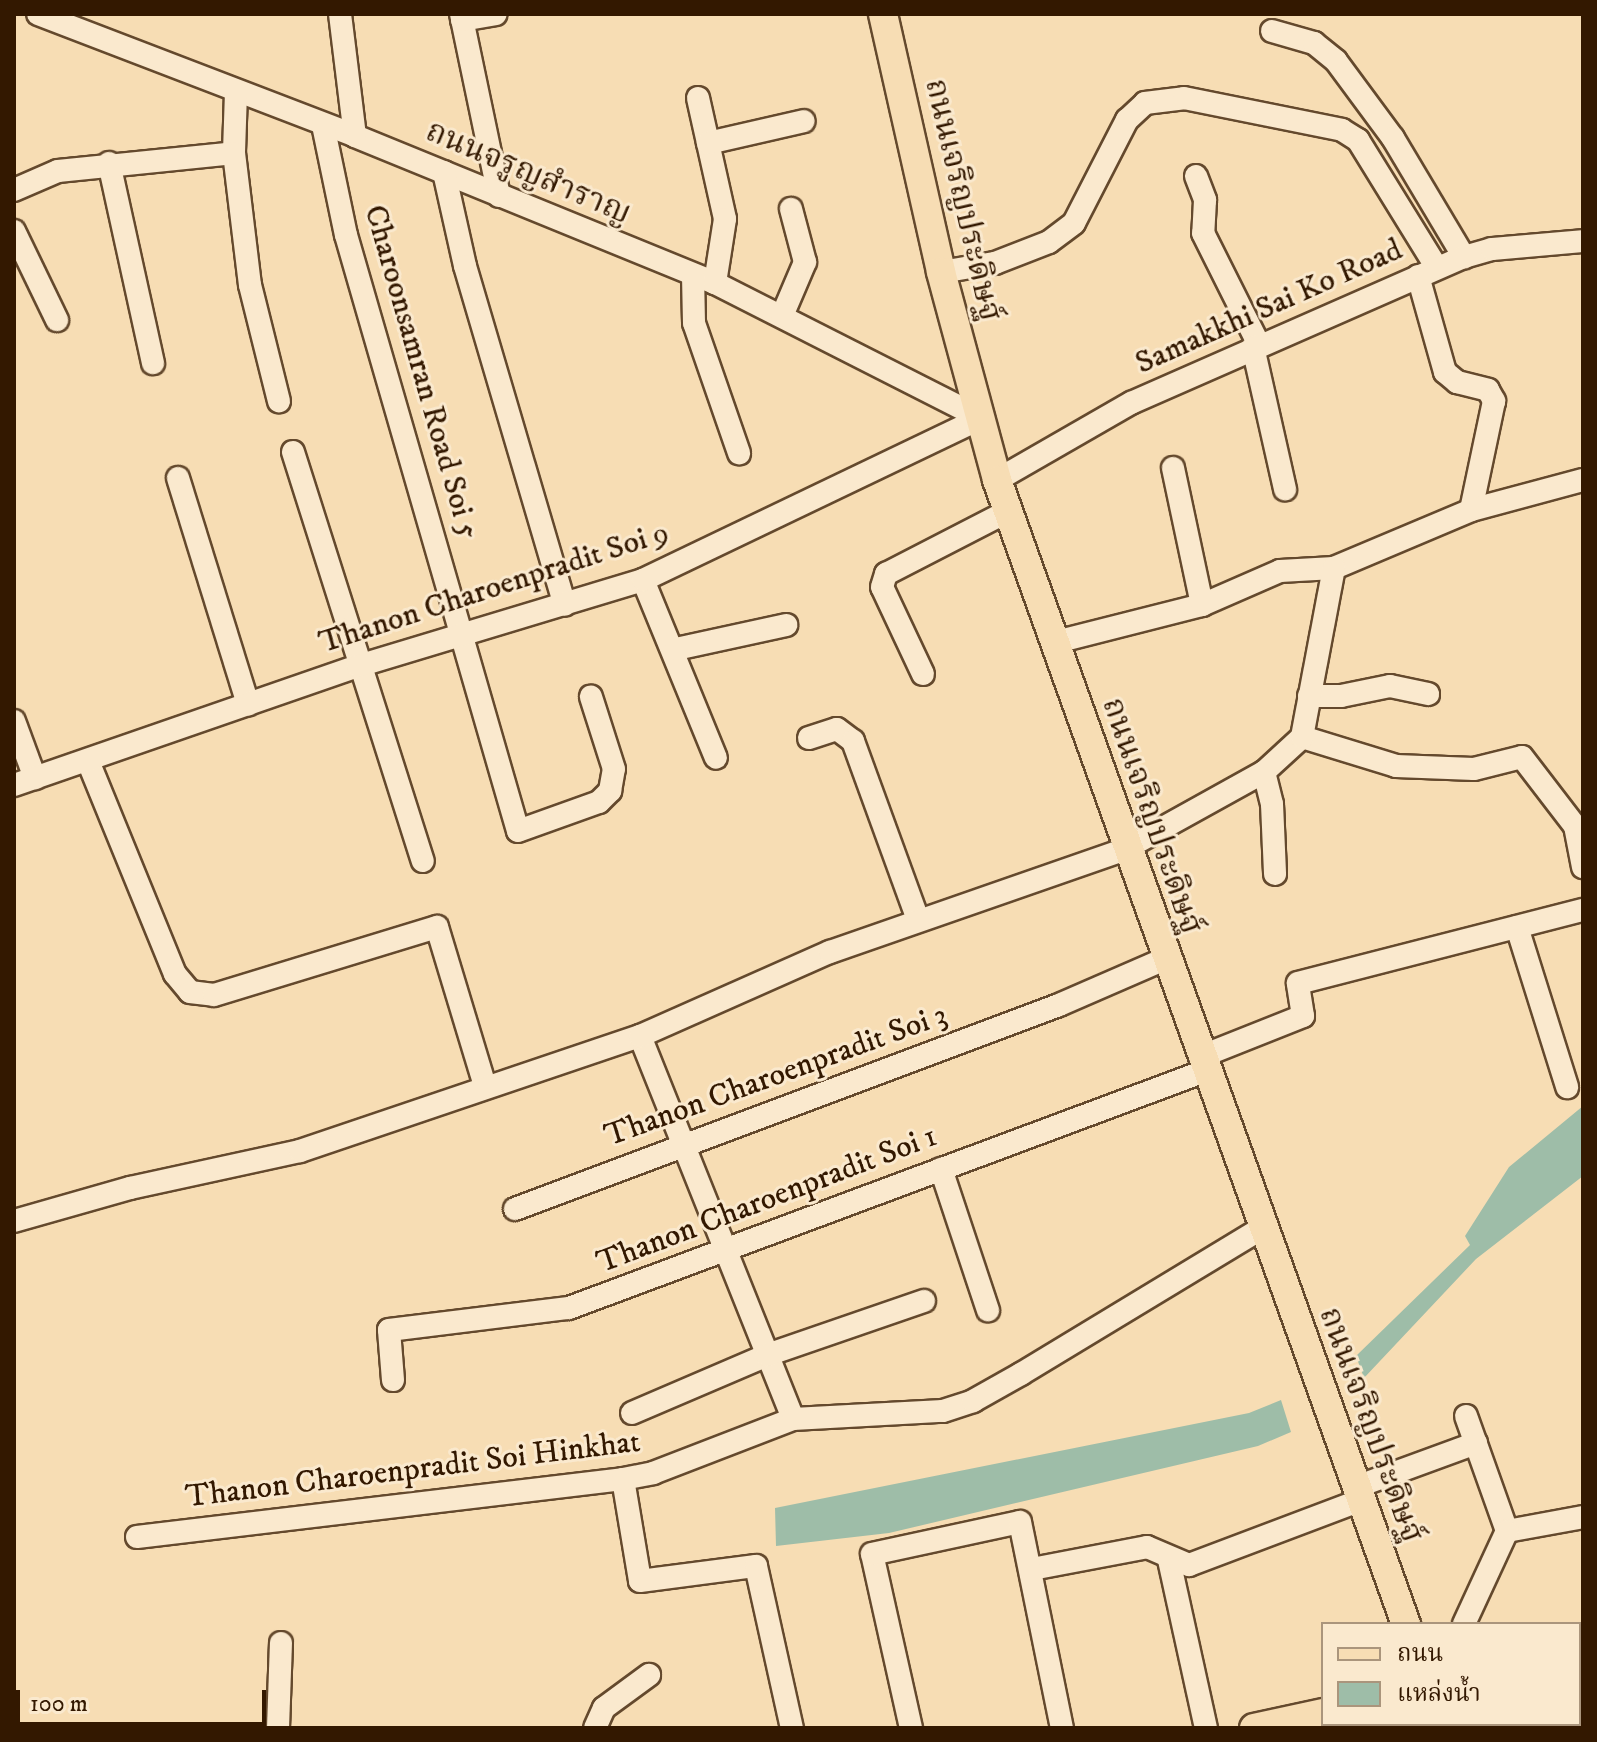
<!DOCTYPE html>
<html>
<head>
<meta charset="utf-8">
<style>
	body { margin:0 }
	#map { position:relative; width:1597px; height:1742px; overflow:hidden; background:#f7ddb4; font-family:"IM FELL DW Pica","Noto Serif Thai",serif }
	div>[style] { position:absolute }
	[style*='--x'] { left:calc(var(--x)*1px); top:calc(var(--y)*1px); width:calc(var(--w)*1px); rotate:calc(var(--a)*1deg) }
	.water>* { inset:0; background:#9ebda8 }
	.roads { filter:drop-shadow(2px 0 #64492d) drop-shadow(-2px 0 #64492d) drop-shadow(0 2px #64492d) drop-shadow(0 -2px #64492d) }
	.minor>* { height:22px; margin:-11px; padding:0 11px; transform-origin:11px; border-radius:11px; background:#fae9ce }
	.major>* { height:28px; margin:-14px; padding:0 14px; transform-origin:14px; border-radius:14px; background:#f7ddb4 }
	span { translate:-50% -50%; white-space:nowrap; text-align:center; line-height:1.15; -webkit-text-stroke:6px #fae9ce; paint-order:stroke }
	.street-label { font-size:32px; color:#331800 }
	.frame { position:absolute; inset:0; border:16px solid #331800; pointer-events:none }
	.legend { position:absolute; left:1321px; top:1622px; width:260px; height:104px; box-sizing:border-box; background:#fae9ce; border:2px solid #aa957c; margin:0; padding:10px 14px; list-style:none; font-size:24px; color:#331800 }
	.legend li { display:flex; align-items:center; gap:16px; height:40px }
	.legend b { width:40px; border:2px solid #aa957c }
	.scale { position:absolute; left:16px; top:1690px; width:250px; height:36px; box-sizing:border-box; border:4px solid #331800; border-top:0; padding-left:10px; font-size:24px; line-height:28px; white-space:nowrap; color:#331800; -webkit-text-stroke:6px #fae9ce; paint-order:stroke }
</style>
</head>
<body>
<div id="map">
	<div class="water">
		<i style="clip-path:polygon(1583px 1106px,1583px 1176px,1476px 1259px,1364px 1378px,1356px 1356px,1470px 1245px,1465px 1236px,1509px 1167px)"></i>
		<i style="clip-path:polygon(1281px 1400px,1291px 1432px,1258px 1446px,889px 1533px,776px 1546px,775px 1508px,1249px 1413px)"></i>
	</div>
	<div class="roads">
		<div class="minor">
			<i style="--x:38;--y:14;--w:340;--a:21"></i>
			<i style="--x:355;--y:136;--w:389;--a:22.2"></i>
			<i style="--x:715;--y:283;--w:298;--a:26.9"></i>
			<i style="--x:340;--y:14;--w:123;--a:83"></i>
			<i style="--x:461;--y:14;--w:186;--a:78.2"></i>
			<i style="--x:462;--y:20;--w:34;--a:-10"></i>
			<i style="--x:1272;--y:31;--w:44;--a:15.9"></i>
			<i style="--x:1314;--y:43;--w:28;--a:39"></i>
			<i style="--x:1336;--y:61;--w:96;--a:53.5"></i>
			<i style="--x:1393;--y:138;--w:139;--a:59.2"></i>
			<i style="--x:236;--y:92;--w:61;--a:91.9"></i>
			<i style="--x:234;--y:153;--w:133;--a:83.1"></i>
			<i style="--x:250;--y:285;--w:120;--a:76"></i>
			<i style="--x:698;--y:98;--w:124;--a:77.4"></i>
			<i style="--x:725;--y:219;--w:65;--a:98.9"></i>
			<i style="--x:323;--y:125;--w:112;--a:78.2"></i>
			<i style="--x:346;--y:235;--w:620;--a:73.9"></i>
			<i style="--x:518;--y:831;--w:86;--a:-19.7"></i>
			<i style="--x:599;--y:802;--w:16;--a:-45"></i>
			<i style="--x:610;--y:791;--w:22;--a:-80"></i>
			<i style="--x:614;--y:769;--w:76;--a:-107.7"></i>
			<i style="--x:708;--y:143;--w:98;--a:-12.9"></i>
			<i style="--x:109;--y:163;--w:205;--a:77.6"></i>
			<i style="--x:444;--y:172;--w:96;--a:77.4"></i>
			<i style="--x:465;--y:266;--w:353;--a:73.6"></i>
			<i style="--x:1196;--y:176;--w:26;--a:69"></i>
			<i style="--x:1205;--y:200;--w:33;--a:93"></i>
			<i style="--x:1203;--y:233;--w:125;--a:63.4"></i>
			<i style="--x:14;--y:190;--w:48;--a:-23.4"></i>
			<i style="--x:58;--y:171;--w:177;--a:-5.8"></i>
			<i style="--x:14;--y:231;--w:99;--a:64.2"></i>
			<i style="--x:941;--y:272;--w:55;--a:-9.5"></i>
			<i style="--x:995;--y:263;--w:58;--a:-21.3"></i>
			<i style="--x:1049;--y:242;--w:31;--a:-37"></i>
			<i style="--x:1074;--y:223;--w:116;--a:-62.8"></i>
			<i style="--x:1127;--y:120;--w:25;--a:-43"></i>
			<i style="--x:1145;--y:103;--w:39;--a:-7"></i>
			<i style="--x:1184;--y:98;--w:161;--a:11.4"></i>
			<i style="--x:1342;--y:130;--w:19;--a:32"></i>
			<i style="--x:1358;--y:140;--w:150;--a:58.3"></i>
			<i style="--x:693;--y:275;--w:48;--a:88.8"></i>
			<i style="--x:694;--y:323;--w:138;--a:70.9"></i>
			<i style="--x:1418;--y:276;--w:100;--a:74.3"></i>
			<i style="--x:1445;--y:372;--w:16;--a:40"></i>
			<i style="--x:1457;--y:382;--w:32;--a:14"></i>
			<i style="--x:1488;--y:390;--w:13;--a:61"></i>
			<i style="--x:1494;--y:401;--w:111;--a:101.9"></i>
			<i style="--x:782;--y:316;--w:59;--a:-66.9"></i>
			<i style="--x:805;--y:262;--w:55;--a:-104.8"></i>
			<i style="--x:1253;--y:347;--w:146;--a:77.3"></i>
			<i style="--x:293;--y:452;--w:429;--a:72.4"></i>
			<i style="--x:1173;--y:468;--w:140;--a:78"></i>
			<i style="--x:178;--y:478;--w:237;--a:72.8"></i>
			<i style="--x:997;--y:480;--w:155;--a:-29.9"></i>
			<i style="--x:1131;--y:403;--w:364;--a:-23.7"></i>
			<i style="--x:1464;--y:257;--w:29;--a:-16"></i>
			<i style="--x:1492;--y:249;--w:91;--a:-5"></i>
			<i style="--x:643;--y:580;--w:192;--a:67.7"></i>
			<i style="--x:1056;--y:642;--w:151;--a:-14.2"></i>
			<i style="--x:1202;--y:605;--w:85;--a:-23.6"></i>
			<i style="--x:1280;--y:571;--w:54;--a:-3.2"></i>
			<i style="--x:1334;--y:568;--w:149;--a:-22.9"></i>
			<i style="--x:1471;--y:510;--w:116;--a:-15"></i>
			<i style="--x:676;--y:649;--w:113;--a:-12.3"></i>
			<i style="--x:923;--y:674;--w:96;--a:-115.2"></i>
			<i style="--x:882;--y:587;--w:14;--a:-73"></i>
			<i style="--x:886;--y:574;--w:137;--a:-27.3"></i>
			<i style="--x:1309;--y:696;--w:32;--a:0"></i>
			<i style="--x:1341;--y:696;--w:50;--a:-11.5"></i>
			<i style="--x:1390;--y:686;--w:39;--a:12"></i>
			<i style="--x:14;--y:721;--w:61;--a:69.8"></i>
			<i style="--x:1302;--y:737;--w:98;--a:17.1"></i>
			<i style="--x:1396;--y:766;--w:78;--a:2.2"></i>
			<i style="--x:1474;--y:769;--w:49;--a:-14"></i>
			<i style="--x:1522;--y:757;--w:87;--a:52.5"></i>
			<i style="--x:1575;--y:826;--w:42;--a:79"></i>
			<i style="--x:809;--y:738;--w:29;--a:-18"></i>
			<i style="--x:837;--y:729;--w:20;--a:37"></i>
			<i style="--x:853;--y:741;--w:190;--a:70"></i>
			<i style="--x:88;--y:761;--w:230;--a:67.8"></i>
			<i style="--x:175;--y:974;--w:23;--a:50"></i>
			<i style="--x:190;--y:992;--w:24;--a:7"></i>
			<i style="--x:214;--y:995;--w:233;--a:-17"></i>
			<i style="--x:437;--y:927;--w:166;--a:73.2"></i>
			<i style="--x:1264;--y:772;--w:33;--a:76"></i>
			<i style="--x:1272;--y:804;--w:70;--a:87.5"></i>
			<i style="--x:14;--y:785;--w:364;--a:-19.1"></i>
			<i style="--x:358;--y:666;--w:298;--a:-16.8"></i>
			<i style="--x:643;--y:580;--w:375;--a:-25.6"></i>
			<i style="--x:1517;--y:927;--w:168;--a:72.6"></i>
			<i style="--x:640;--y:1036;--w:412;--a:68.2"></i>
			<i style="--x:1200;--y:1057;--w:111;--a:-21.7"></i>
			<i style="--x:1303;--y:1016;--w:33;--a:-99"></i>
			<i style="--x:1298;--y:983;--w:294;--a:-14.4"></i>
			<i style="--x:941;--y:1169;--w:149;--a:71.6"></i>
			<i style="--x:515;--y:1209;--w:581;--a:-20.56"></i>
			<i style="--x:1059;--y:1005;--w:116;--a:-23.5"></i>
			<i style="--x:14;--y:1221;--w:121;--a:-15.9"></i>
			<i style="--x:130;--y:1188;--w:174;--a:-12.3"></i>
			<i style="--x:300;--y:1151;--w:359;--a:-18.7"></i>
			<i style="--x:640;--y:1036;--w:208;--a:-23.9"></i>
			<i style="--x:830;--y:952;--w:312;--a:-19.2"></i>
			<i style="--x:1125;--y:849;--w:159;--a:-29"></i>
			<i style="--x:1264;--y:772;--w:52;--a:-42.6"></i>
			<i style="--x:1302;--y:737;--w:172;--a:-79.3"></i>
			<i style="--x:393;--y:1380;--w:50;--a:-94.6"></i>
			<i style="--x:389;--y:1330;--w:181;--a:-7"></i>
			<i style="--x:569;--y:1308;--w:679;--a:-20.44"></i>
			<i style="--x:632;--y:1413;--w:147;--a:-23.2"></i>
			<i style="--x:767;--y:1355;--w:166;--a:-19"></i>
			<i style="--x:1466;--y:1416;--w:122;--a:70.4"></i>
			<i style="--x:1507;--y:1531;--w:77;--a:-10.4"></i>
			<i style="--x:623;--y:1479;--w:103;--a:80.5"></i>
			<i style="--x:640;--y:1581;--w:117;--a:-7.4"></i>
			<i style="--x:756;--y:1566;--w:166;--a:77.5"></i>
			<i style="--x:1356;--y:1487;--w:128;--a:-20.1"></i>
			<i style="--x:137;--y:1537;--w:489;--a:-6.8"></i>
			<i style="--x:623;--y:1479;--w:31;--a:-11"></i>
			<i style="--x:653;--y:1473;--w:150;--a:-21.1"></i>
			<i style="--x:793;--y:1419;--w:150;--a:-3.1"></i>
			<i style="--x:943;--y:1411;--w:32;--a:-18"></i>
			<i style="--x:973;--y:1401;--w:55;--a:-29.4"></i>
			<i style="--x:1021;--y:1374;--w:282;--a:-31.2"></i>
			<i style="--x:1169;--y:1560;--w:172;--a:77.6"></i>
			<i style="--x:1032;--y:1569;--w:117;--a:-10.8"></i>
			<i style="--x:1147;--y:1547;--w:46;--a:23.2"></i>
			<i style="--x:1189;--y:1565;--w:184;--a:-20.7"></i>
			<i style="--x:1464;--y:1624;--w:102;--a:-65.2"></i>
			<i style="--x:278;--y:1728;--w:85;--a:-88"></i>
			<i style="--x:595;--y:1728;--w:22;--a:-66"></i>
			<i style="--x:604;--y:1708;--w:56;--a:-36.3"></i>
			<i style="--x:911;--y:1728;--w:178;--a:-102.6"></i>
			<i style="--x:872;--y:1554;--w:151;--a:-12.2"></i>
			<i style="--x:1020;--y:1522;--w:210;--a:78.5"></i>
		</div>
		<div class="major">
			<i style="--x:883;--y:14;--w:264;--a:77.3"></i>
			<i style="--x:941;--y:272;--w:215;--a:74.9"></i>
			<i style="--x:997;--y:480;--w:1215;--a:70.33"></i>
			<i style="--x:1579;--y:1662;--w:4;--a:0"></i>
			<i style="--x:1579;--y:1693;--w:4;--a:-14"></i>
			<i style="--x:1389;--y:1724;--w:4;--a:63"></i>
			<i style="--x:1254;--y:1728;--w:71;--a:-12.3"></i>
			<i style="--x:1485;--y:1728;--w:4;--a:-76"></i>
		</div>
	</div>
	<div class="street-label">
		<span style="left:528px;top:173px;rotate:23deg">ถนนจรูญสำราญ</span>
		<span style="left:962px;top:200px;rotate:77deg">ถนนเจริญประดิษฐ์</span>
		<span style="left:1269px;top:307px;rotate:-24deg">Samakkhi Sai Ko Road</span>
		<span style="left:421px;top:372px;rotate:74deg">Charoonsamran Road Soi 5</span>
		<span style="left:494px;top:588px;rotate:-18deg">Thanon Charoenpradit Soi 9</span>
		<span style="left:1151px;top:816px;rotate:71deg">ถนนเจริญประดิษฐ์</span>
		<span style="left:776px;top:1076px;rotate:-20deg">Thanon Charoenpradit Soi 3</span>
		<span style="left:767px;top:1200px;rotate:-21deg">Thanon Charoenpradit Soi 1</span>
		<span style="left:1370px;top:1425px;rotate:70deg">ถนนเจริญประดิษฐ์</span>
		<span style="left:413px;top:1470px;rotate:-7deg">Thanon Charoenpradit Soi Hinkhat</span>
	</div>
	<div class="frame"></div>
	<ul class="legend">
	<li><b style="height:10px;background:#f7ddb4"></b>ถนน</li>
	<li><b style="height:22px;background:#9ebda8"></b>แหล่งน้ำ</li>
	</ul>
	<div class="scale">100 m</div>
</div>
</body>
</html>
